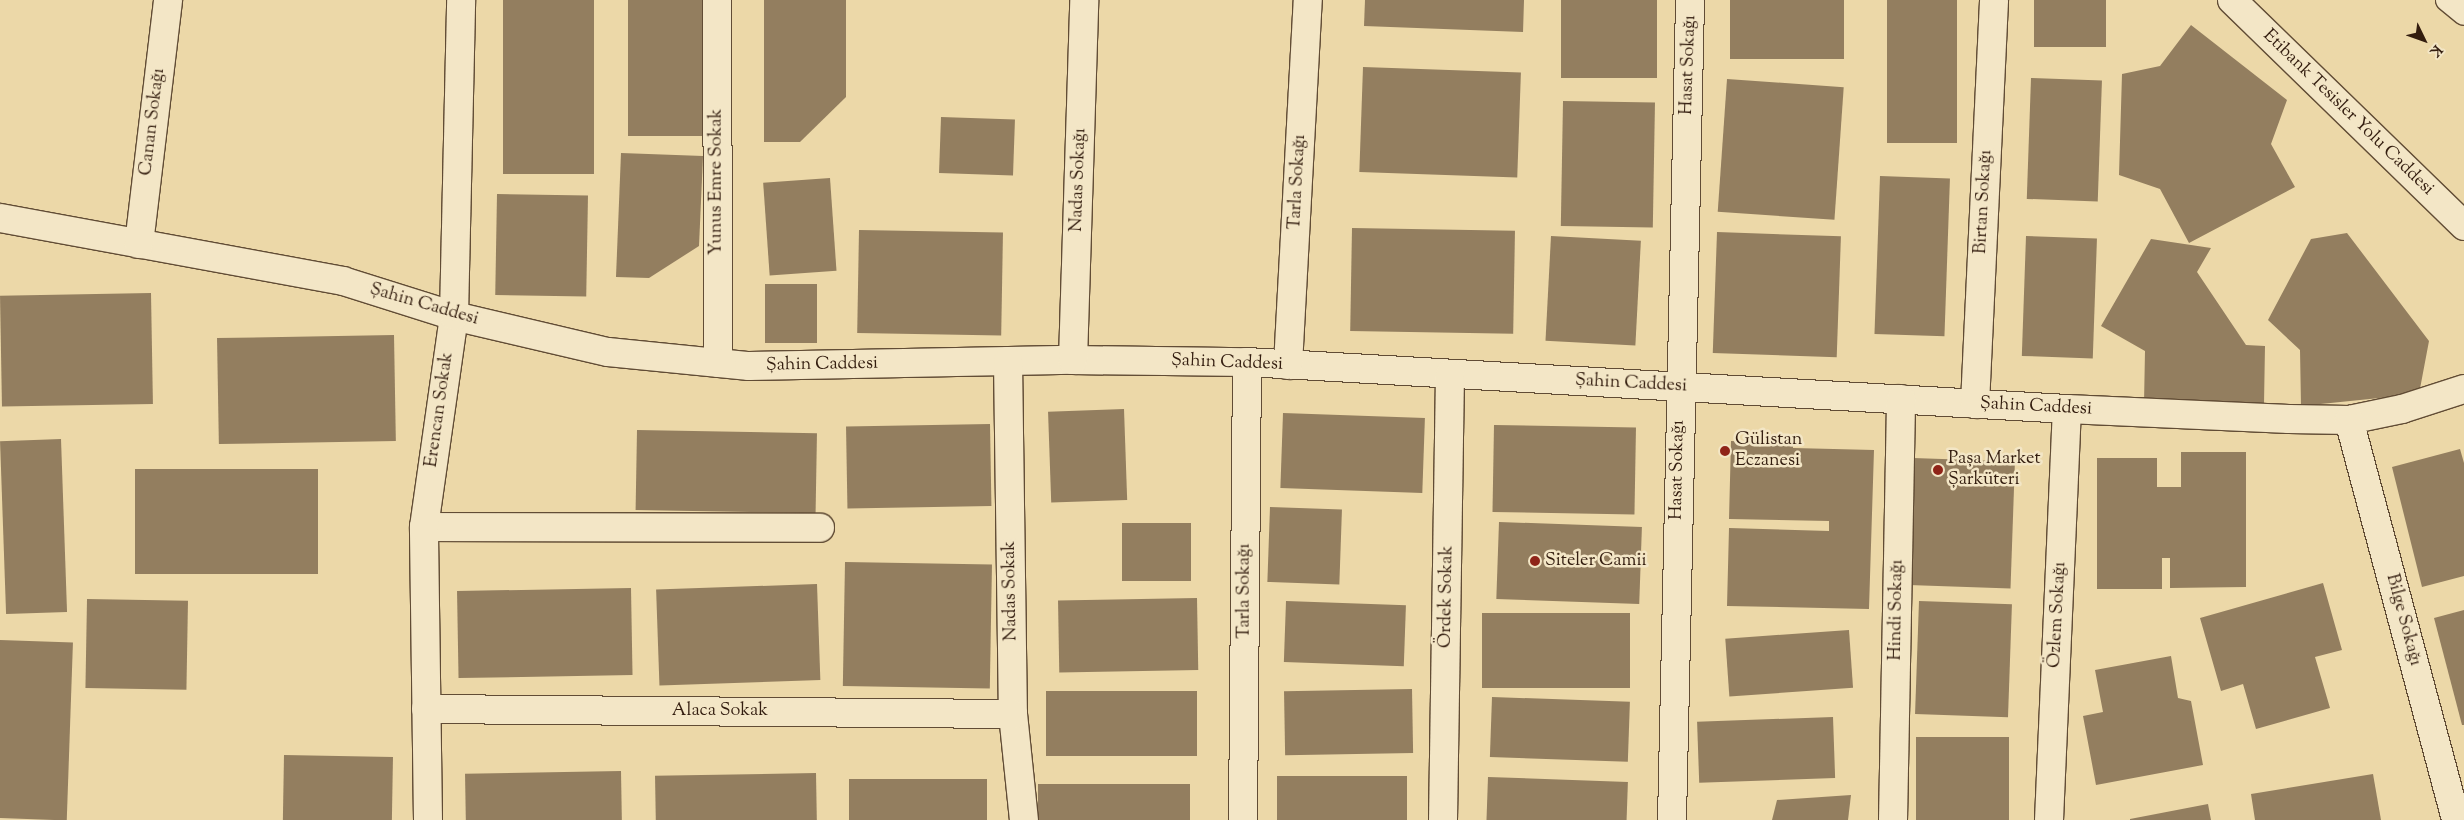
<!DOCTYPE html>
<html>
<head>
<meta charset="utf-8">
<style>
	body { margin:0 }
	#map { position:relative; width:2464px; height:820px; overflow:hidden; background:#ecd8a8; font-family:"Sorts Mill Goudy",serif }
	div>[style] { position:absolute }
	[style*='--x'] { left:calc(var(--x)*1px); top:calc(var(--y)*1px); width:calc(var(--w)*1px); rotate:calc(var(--a)*1deg) }
	.building>* { inset:0; background:#937e5f; transform-origin:0 0 }
	.roads { filter:drop-shadow(1px 0 #614c35) drop-shadow(-1px 0 #614c35) drop-shadow(0 1px #614c35) drop-shadow(0 -1px #614c35) }
	.lane>* { height:22px; margin:-11px; padding:0 11px; transform-origin:11px; border-radius:11px; background:#f3e6c6 }
	.street>* { height:28px; margin:-14px; padding:0 14px; transform-origin:14px; border-radius:14px; background:#f3e6c6 }
	.secondary>* { height:28px; margin:-14px; padding:0 14px; transform-origin:14px; border-radius:14px; background:#f3e6c6 }
	.dots>* { width:14px; height:14px; translate:-50% -50%; box-sizing:border-box; border:2px solid #f3e6c6; border-radius:50% }
	span { translate:-50% -50%; white-space:nowrap; text-align:center; line-height:1.15; -webkit-text-stroke:5px #f3e6c6; paint-order:stroke }
	.street-label { font-size:18px; color:#331d0f }
	.poi-label { font-size:18px; color:#331d0f }
	.left { translate:0 -50%; text-align:left }
	.north { position:absolute; left:2399px; top:15px; width:50px; height:50px; -webkit-text-stroke:4px #f3e6c6; paint-order:stroke; rotate:132deg; font-size:14px; font-weight:700; line-height:20px; text-align:center; color:#331d0f }
	.north::after { content:''; display:block; margin:auto; width:18px; height:22px; background:#331d0f; clip-path:polygon(50% 0,100% 100%,50% 72%,0 100%) }
</style>
</head>
<body>
<div id="map">
	<div class="building">
		<i style="left:503px;top:0;width:91px;height:174px"></i>
		<i style="left:628px;top:0;width:78px;height:136px"></i>
		<i style="clip-path:polygon(764px 0,846px 0,846px 97px,800px 142px,764px 142px)"></i>
		<i style="clip-path:polygon(1365px 0,1524px 0,1523px 32px,1364px 26px)"></i>
		<i style="left:1561px;top:0;width:96px;height:78px"></i>
		<i style="left:1730px;top:0;width:114px;height:59px"></i>
		<i style="left:1887px;top:0;width:70px;height:143px"></i>
		<i style="left:2034px;top:0;width:72px;height:47px"></i>
		<i style="clip-path:polygon(2191px 25px,2287px 100px,2271px 144px,2295px 187px,2189px 243px,2160px 189px,2119px 175px,2122px 74px,2160px 66px)"></i>
		<i style="left:1363px;top:67px;width:158px;height:105px;rotate:2deg"></i>
		<i style="left:2031px;top:78px;width:71px;height:121px;rotate:2deg"></i>
		<i style="left:1727px;top:79px;width:117px;height:133px;rotate:4deg"></i>
		<i style="left:1563px;top:101px;width:92px;height:125px;rotate:1deg"></i>
		<i style="left:941px;top:117px;width:74px;height:56px;rotate:2deg"></i>
		<i style="clip-path:polygon(621px 153px,703px 156px,699px 246px,649px 278px,616px 277px)"></i>
		<i style="left:1880px;top:176px;width:70px;height:158px;rotate:2deg"></i>
		<i style="left:830px;top:178px;width:93px;height:67px;rotate:86deg"></i>
		<i style="left:497px;top:194px;width:91px;height:101px;rotate:1deg"></i>
		<i style="left:1352px;top:228px;width:163px;height:103px;rotate:1deg"></i>
		<i style="left:859px;top:230px;width:144px;height:103px;rotate:1deg"></i>
		<i style="left:1717px;top:232px;width:124px;height:121px;rotate:2deg"></i>
		<i style="clip-path:polygon(2347px 233px,2429px 341px,2419px 394px,2301px 406px,2300px 350px,2268px 320px,2311px 239px)"></i>
		<i style="left:1551px;top:236px;width:90px;height:105px;rotate:3deg"></i>
		<i style="left:2026px;top:236px;width:71px;height:120px;rotate:2deg"></i>
		<i style="clip-path:polygon(2151px 239px,2211px 248px,2197px 272px,2246px 345px,2265px 346px,2264px 404px,2144px 403px,2145px 351px,2101px 326px)"></i>
		<i style="left:817px;top:284px;width:59px;height:52px;rotate:90deg"></i>
		<i style="left:151px;top:293px;width:111px;height:151px;rotate:89deg"></i>
		<i style="left:394px;top:335px;width:106px;height:177px;rotate:89deg"></i>
		<i style="left:1124px;top:409px;width:91px;height:76px;rotate:88deg"></i>
		<i style="left:1283px;top:413px;width:142px;height:75px;rotate:2deg"></i>
		<i style="left:990px;top:424px;width:82px;height:144px;rotate:89deg"></i>
		<i style="left:1494px;top:425px;width:142px;height:87px;rotate:1deg"></i>
		<i style="left:637px;top:430px;width:180px;height:80px;rotate:1deg"></i>
		<i style="left:61px;top:439px;width:173px;height:61px;rotate:88deg"></i>
		<i style="clip-path:polygon(1731px 441px,1793px 443px,1793px 448px,1874px 450px,1869px 609px,1727px 606px,1729px 528px,1829px 531px,1829px 521px,1729px 519px)"></i>
		<i style="clip-path:polygon(2460px 449px,2464px 463px,2464px 576px,2422px 587px,2392px 467px)"></i>
		<i style="clip-path:polygon(2181px 452px,2246px 452px,2246px 587px,2170px 588px,2170px 558px,2162px 558px,2162px 589px,2097px 589px,2097px 458px,2157px 458px,2157px 487px,2181px 487px)"></i>
		<i style="left:1913px;top:458px;width:102px;height:127px;rotate:2deg"></i>
		<i style="left:135px;top:469px;width:183px;height:105px"></i>
		<i style="left:1270px;top:507px;width:72px;height:75px;rotate:2deg"></i>
		<i style="left:1499px;top:522px;width:143px;height:77px;rotate:2deg"></i>
		<i style="left:1122px;top:523px;width:69px;height:58px"></i>
		<i style="left:845px;top:562px;width:147px;height:124px;rotate:1deg"></i>
		<i style="clip-path:polygon(2323px 583px,2342px 650px,2315px 657px,2330px 708px,2256px 729px,2243px 684px,2221px 691px,2200px 618px)"></i>
		<i style="left:817px;top:584px;width:96px;height:161px;rotate:88deg"></i>
		<i style="left:631px;top:588px;width:87px;height:174px;rotate:89deg"></i>
		<i style="left:1197px;top:598px;width:72px;height:139px;rotate:89deg"></i>
		<i style="left:87px;top:599px;width:101px;height:89px;rotate:1deg"></i>
		<i style="left:1286px;top:601px;width:120px;height:61px;rotate:2deg"></i>
		<i style="left:1919px;top:601px;width:93px;height:113px;rotate:2deg"></i>
		<i style="clip-path:polygon(2464px 610px,2464px 725px,2462px 725px,2434px 618px)"></i>
		<i style="left:1482px;top:613px;width:148px;height:75px"></i>
		<i style="left:1849px;top:630px;width:58px;height:124px;rotate:86deg"></i>
		<i style="left:0;top:640px;width:73px;height:178px;rotate:2deg"></i>
		<i style="clip-path:polygon(2171px 656px,2178px 698px,2191px 701px,2203px 765px,2096px 785px,2083px 716px,2103px 712px,2095px 670px)"></i>
		<i style="left:1412px;top:689px;width:64px;height:128px;rotate:89deg"></i>
		<i style="left:1197px;top:691px;width:65px;height:151px;rotate:90deg"></i>
		<i style="left:1492px;top:697px;width:138px;height:60px;rotate:2deg"></i>
		<i style="left:1833px;top:717px;width:61px;height:136px;rotate:88deg"></i>
		<i style="left:1916px;top:737px;width:93px;height:83px"></i>
		<i style="left:284px;top:755px;width:109px;height:65px;rotate:1deg"></i>
		<i style="left:621px;top:771px;width:49px;height:156px;rotate:89deg"></i>
		<i style="left:816px;top:773px;width:47px;height:161px;rotate:89deg"></i>
		<i style="clip-path:polygon(2373px 774px,2381px 820px,2255px 820px,2251px 794px)"></i>
		<i style="left:1277px;top:776px;width:130px;height:44px"></i>
		<i style="left:1488px;top:777px;width:140px;height:43px;rotate:2deg"></i>
		<i style="left:987px;top:779px;width:41px;height:138px;rotate:90deg"></i>
		<i style="left:1038px;top:784px;width:152px;height:36px"></i>
		<i style="clip-path:polygon(1851px 795px,1848px 820px,1772px 820px,1777px 800px)"></i>
		<i style="clip-path:polygon(2208px 804px,2211px 820px,2130px 820px,2130px 819px)"></i>
	</div>
	<div class="roads">
		<div class="lane">
			<i style="--x:2447;--y:0;--w:22;--a:39"></i>
		</div>
		<div class="street">
			<i style="--x:717;--y:0;--w:363;--a:89.8"></i>
			<i style="--x:0;--y:218;--w:349;--a:10.4"></i>
			<i style="--x:343;--y:281;--w:116;--a:17.5"></i>
			<i style="--x:454;--y:316;--w:158;--a:13.2"></i>
			<i style="--x:608;--y:352;--w:142;--a:5.7"></i>
			<i style="--x:749;--y:366;--w:324;--a:-1.1"></i>
			<i style="--x:1073;--y:360;--w:174;--a:0.7"></i>
			<i style="--x:1247;--y:362;--w:821;--a:3.28"></i>
			<i style="--x:2067;--y:409;--w:222;--a:2.6"></i>
			<i style="--x:2289;--y:419;--w:60;--a:1"></i>
			<i style="--x:2349;--y:420;--w:54;--a:-11.7"></i>
			<i style="--x:2402;--y:409;--w:65;--a:-17.9"></i>
			<i style="--x:139;--y:244;--w:246;--a:-83.2"></i>
			<i style="--x:1073;--y:360;--w:360;--a:-88.2"></i>
			<i style="--x:1008;--y:361;--w:353;--a:89.2"></i>
			<i style="--x:1013;--y:714;--w:107;--a:84.1"></i>
			<i style="--x:1288;--y:365;--w:366;--a:-86.9"></i>
			<i style="--x:1975;--y:404;--w:404;--a:-87.3"></i>
			<i style="--x:2349;--y:420;--w:414;--a:75"></i>
			<i style="--x:424;--y:527;--w:396;--a:0.1"></i>
			<i style="--x:426;--y:709;--w:587;--a:0.49"></i>
			<i style="--x:428;--y:820;--w:293;--a:-90.8"></i>
			<i style="--x:424;--y:527;--w:213;--a:-81.9"></i>
			<i style="--x:454;--y:316;--w:316;--a:-88.7"></i>
			<i style="--x:1243;--y:820;--w:458;--a:-89.5"></i>
			<i style="--x:1443;--y:820;--w:446;--a:-89.1"></i>
			<i style="--x:1672;--y:820;--w:820;--a:-88.74"></i>
			<i style="--x:1893;--y:820;--w:421;--a:-88.9"></i>
			<i style="--x:2049;--y:820;--w:411;--a:-87.5"></i>
		</div>
		<div class="secondary">
			<i style="--x:2232;--y:0;--w:324;--a:44.2"></i>
		</div>
	</div>
	<div class="dots">
		<i style="left:1725px;top:451px;background:#8f2418"></i>
		<i style="left:1938px;top:470px;background:#8f2418"></i>
		<i style="left:1535px;top:561px;background:#8f2418"></i>
	</div>
	<div class="street-label">
		<span style="left:1689px;top:65px;rotate:-88deg">Hasat Sokağı</span>
		<span style="left:2348px;top:113px;rotate:44deg">Etibank Tesisler Yolu Caddesi</span>
		<span style="left:153px;top:122px;rotate:-83deg">Canan Sokağı</span>
		<span style="left:1079px;top:180px;rotate:-88deg">Nadas Sokağı</span>
		<span style="left:717px;top:182px;rotate:-90deg">Yunus Emre Sokak</span>
		<span style="left:1298px;top:182px;rotate:-87deg">Tarla Sokağı</span>
		<span style="left:1984px;top:202px;rotate:-87deg">Birtan Sokağı</span>
		<span style="left:424px;top:305px;rotate:16deg">Şahin Caddesi</span>
		<span style="left:1227px;top:363px;rotate:2deg">Şahin Caddesi</span>
		<span style="left:822px;top:365px;rotate:-1deg">Şahin Caddesi</span>
		<span style="left:1631px;top:384px;rotate:3deg">Şahin Caddesi</span>
		<span style="left:2036px;top:407px;rotate:3deg">Şahin Caddesi</span>
		<span style="left:440px;top:410px;rotate:-82deg">Erencan Sokak</span>
		<span style="left:1678px;top:470px;rotate:-89deg">Hasat Sokağı</span>
		<span style="left:1011px;top:591px;rotate:-91deg">Nadas Sokak</span>
		<span style="left:1245px;top:591px;rotate:-90deg">Tarla Sokağı</span>
		<span style="left:1447px;top:597px;rotate:-89deg">Ördek Sokak</span>
		<span style="left:1897px;top:610px;rotate:-89deg">Hindi Sokağı</span>
		<span style="left:2058px;top:615px;rotate:-87deg">Özlem Sokağı</span>
		<span style="left:2403px;top:620px;rotate:75deg">Bilge Sokağı</span>
		<span style="left:720px;top:711px">Alaca Sokak</span>
	</div>
	<div class="poi-label">
		<span class="left" style="left:1735px;top:451px">Gülistan<br>Eczanesi</span>
		<span class="left" style="left:1948px;top:470px">Paşa Market<br>Şarküteri</span>
		<span class="left" style="left:1545px;top:561px">Siteler Camii</span>
	</div>
	<div class="north">K</div>
</div>
</body>
</html>
